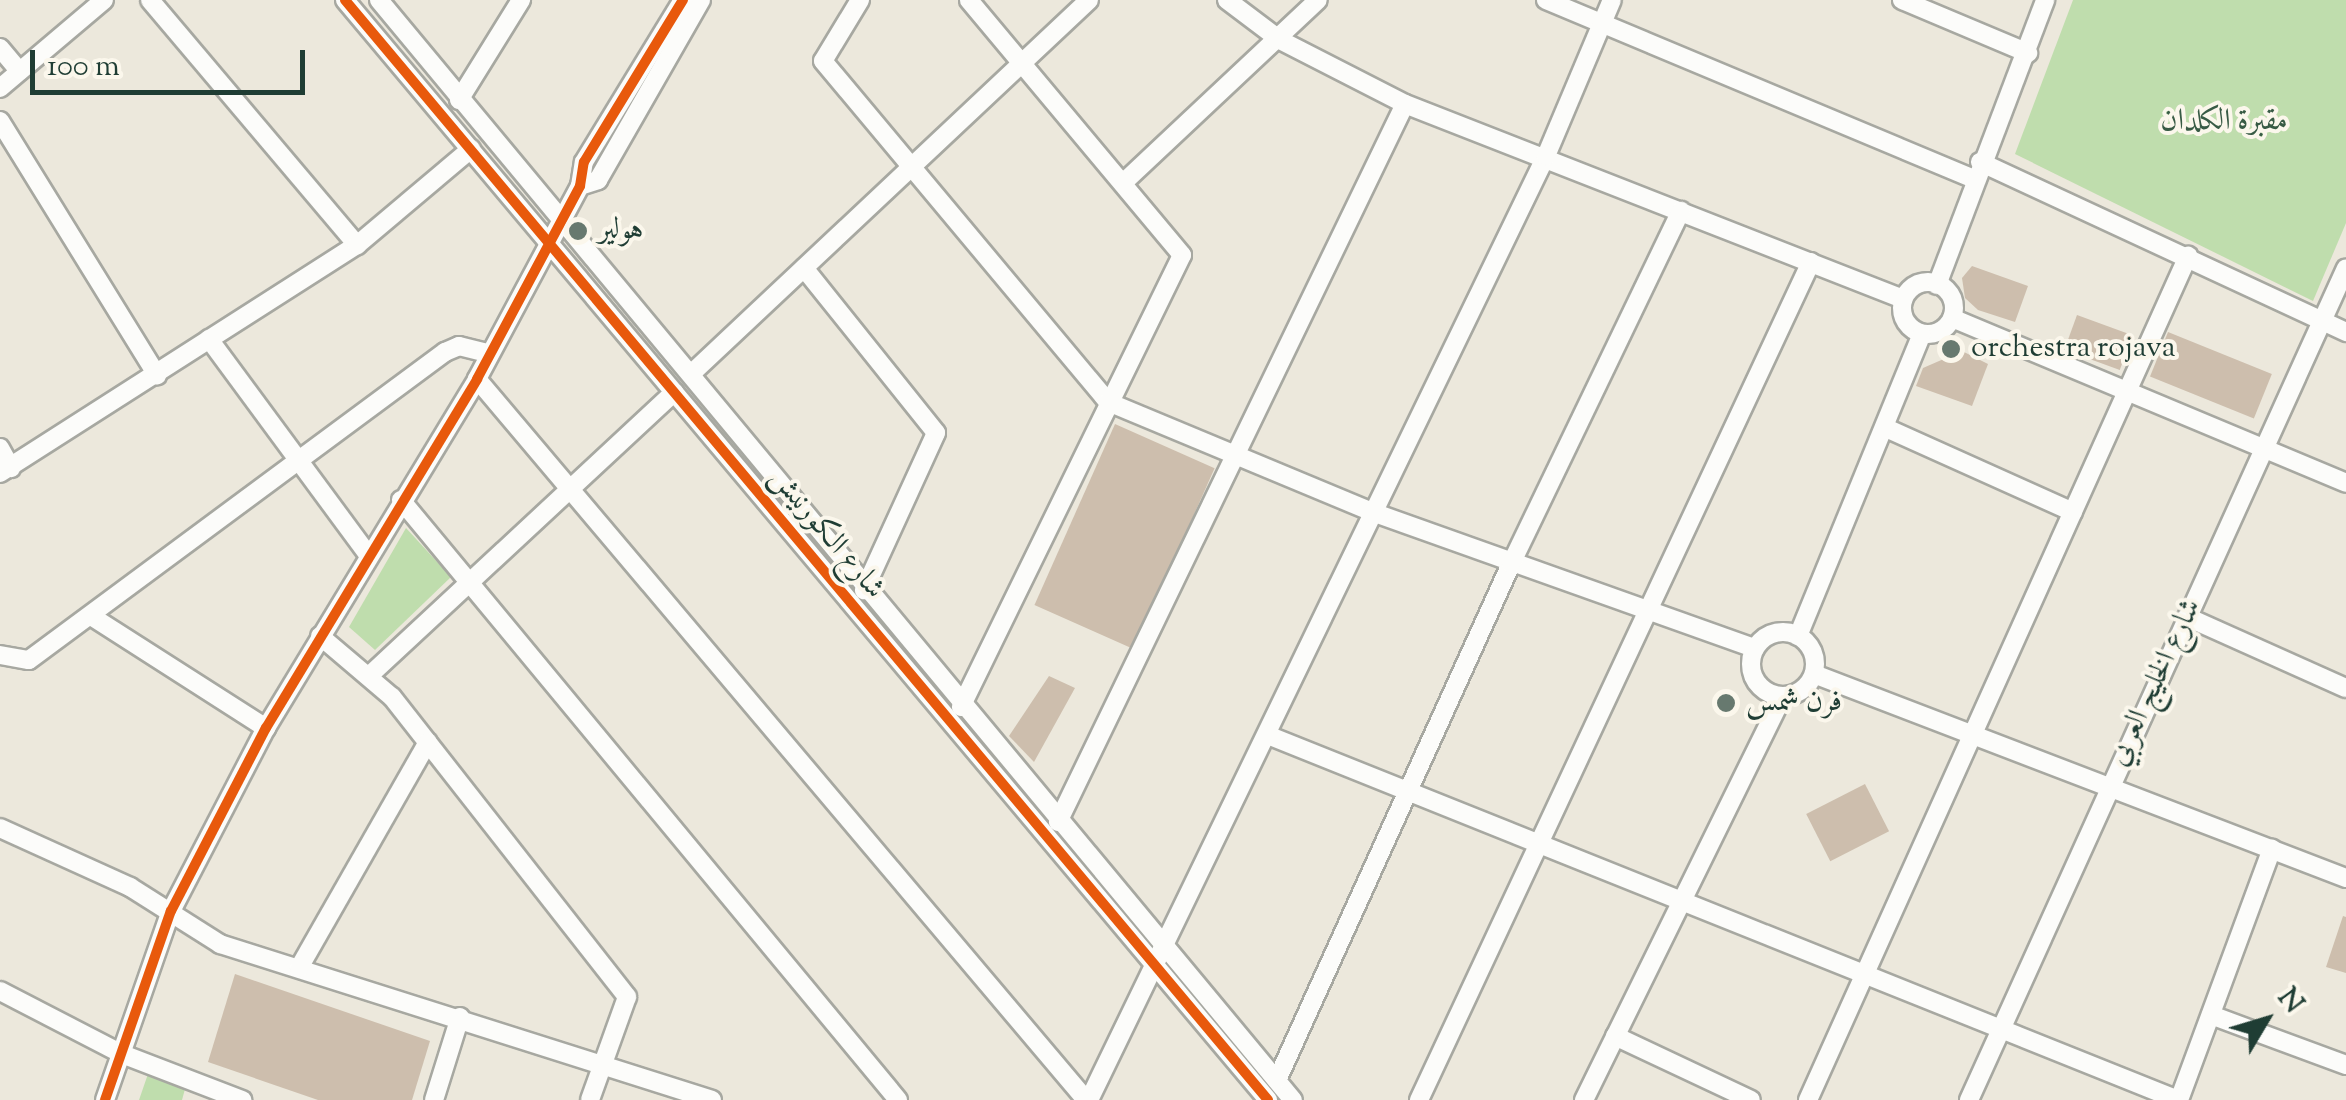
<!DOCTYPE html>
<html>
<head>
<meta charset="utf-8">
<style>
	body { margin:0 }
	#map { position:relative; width:2346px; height:1100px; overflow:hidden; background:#ece8dc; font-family:"Sorts Mill Goudy",Amiri,serif }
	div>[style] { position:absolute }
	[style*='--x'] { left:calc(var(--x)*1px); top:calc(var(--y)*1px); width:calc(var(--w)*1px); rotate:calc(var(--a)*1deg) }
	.green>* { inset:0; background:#bfddad }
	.building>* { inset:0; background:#cdbead; transform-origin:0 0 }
	.roads { filter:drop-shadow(2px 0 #a7a8a1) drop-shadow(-2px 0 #a7a8a1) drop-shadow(0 2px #a7a8a1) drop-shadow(0 -2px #a7a8a1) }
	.minor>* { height:18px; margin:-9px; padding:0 9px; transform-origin:9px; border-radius:9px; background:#fcfcfa }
	.minor>.ring { margin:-9px; padding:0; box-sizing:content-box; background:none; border:18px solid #fcfcfa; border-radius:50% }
	.cycleway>* { height:10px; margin:-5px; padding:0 5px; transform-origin:5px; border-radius:5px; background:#e8590c }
	.dots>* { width:28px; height:28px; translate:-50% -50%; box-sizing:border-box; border:5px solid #fbf7ec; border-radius:50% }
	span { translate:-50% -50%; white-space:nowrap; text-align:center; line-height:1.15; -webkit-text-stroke:8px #fbf7ec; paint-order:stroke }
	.park-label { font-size:30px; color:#385b45 }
	.poi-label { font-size:30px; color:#1f3d34 }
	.left { translate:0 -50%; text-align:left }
	.street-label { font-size:30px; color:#1f3d34 }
	.north { position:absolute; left:2216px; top:970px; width:100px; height:100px; -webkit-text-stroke:8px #fbf7ec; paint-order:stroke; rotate:52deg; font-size:28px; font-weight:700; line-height:40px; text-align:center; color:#1f3d34 }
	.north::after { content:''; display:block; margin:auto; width:35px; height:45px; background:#1f3d34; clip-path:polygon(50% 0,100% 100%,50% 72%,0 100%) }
	.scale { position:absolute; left:30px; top:50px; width:275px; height:45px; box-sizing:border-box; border:5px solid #1f3d34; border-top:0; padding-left:12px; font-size:30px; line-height:35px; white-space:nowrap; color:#1f3d34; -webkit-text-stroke:8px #fbf7ec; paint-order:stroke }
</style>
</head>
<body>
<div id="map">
	<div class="green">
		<i style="clip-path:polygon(2073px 0,2346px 0,2346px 223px,2313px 301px,2015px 154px)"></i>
		<i style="clip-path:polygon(406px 528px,451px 577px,375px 650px,349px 627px)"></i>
		<i style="clip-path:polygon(149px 1071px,185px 1089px,182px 1100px,139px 1100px)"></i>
	</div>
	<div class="building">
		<i style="clip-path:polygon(1972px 266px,2028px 286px,2015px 322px,1978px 310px,1965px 298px,1962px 278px)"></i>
		<i style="left:2077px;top:315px;width:59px;height:37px;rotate:20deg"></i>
		<i style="left:2168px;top:332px;width:112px;height:48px;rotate:22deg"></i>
		<i style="clip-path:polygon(1962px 351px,1988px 364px,1972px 406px,1916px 386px,1923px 368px)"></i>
		<i style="left:1115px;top:424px;width:109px;height:198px;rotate:24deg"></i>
		<i style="clip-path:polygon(1049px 676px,1075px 688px,1034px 762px,1009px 736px)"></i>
		<i style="left:1865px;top:784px;width:53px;height:66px;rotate:63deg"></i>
		<i style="clip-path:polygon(2343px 916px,2346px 917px,2346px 973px,2326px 967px)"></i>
		<i style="clip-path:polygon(235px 974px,430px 1041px,412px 1100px,318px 1100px,208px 1062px)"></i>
	</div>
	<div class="roads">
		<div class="minor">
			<i style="--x:150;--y:0;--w:321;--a:49.8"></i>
			<i style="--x:345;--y:0;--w:1436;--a:50"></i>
			<i style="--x:379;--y:0;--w:1430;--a:50.28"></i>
			<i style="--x:860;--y:0;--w:71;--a:121.2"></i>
			<i style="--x:823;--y:61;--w:444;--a:50.1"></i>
			<i style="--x:1108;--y:402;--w:289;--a:22.6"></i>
			<i style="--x:1375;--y:513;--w:403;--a:19.6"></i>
			<i style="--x:1227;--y:0;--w:66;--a:37"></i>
			<i style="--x:1280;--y:40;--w:140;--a:27.1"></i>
			<i style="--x:1405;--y:104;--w:535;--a:21.38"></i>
			<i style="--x:1546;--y:0;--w:464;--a:22.7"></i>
			<i style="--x:1902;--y:0;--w:137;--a:22.8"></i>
			<i style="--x:0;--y:48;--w:30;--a:50"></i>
			<i style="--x:0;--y:88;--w:136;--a:-40.2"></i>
			<i style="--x:459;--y:100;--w:118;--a:-58.2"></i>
			<i style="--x:0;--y:121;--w:299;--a:58.3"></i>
			<i style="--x:1980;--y:162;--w:404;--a:24.9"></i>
			<i style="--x:1123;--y:183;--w:267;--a:-43.2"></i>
			<i style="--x:580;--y:186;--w:19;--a:-18"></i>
			<i style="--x:598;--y:180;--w:207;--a:-60.2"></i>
			<i style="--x:804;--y:268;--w:211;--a:51.3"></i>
			<i style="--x:936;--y:433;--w:173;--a:114.6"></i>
			<i class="ring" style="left:1902px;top:282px;width:34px;height:34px"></i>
			<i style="--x:1937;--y:285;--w:305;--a:-69.2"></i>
			<i style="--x:1952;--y:318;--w:427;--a:22.7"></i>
			<i style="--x:209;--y:339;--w:268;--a:53.6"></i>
			<i style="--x:691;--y:374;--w:546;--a:-43.22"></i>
			<i style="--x:477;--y:379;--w:944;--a:49.81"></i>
			<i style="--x:1886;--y:428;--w:205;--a:24.2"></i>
			<i style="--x:0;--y:448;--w:23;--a:61"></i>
			<i style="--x:0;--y:473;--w:424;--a:-32.6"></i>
			<i style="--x:357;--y:245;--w:149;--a:-40.1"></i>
			<i style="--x:401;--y:500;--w:779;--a:50.36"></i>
			<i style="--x:91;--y:616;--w:208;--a:32.6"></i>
			<i style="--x:2187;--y:617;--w:174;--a:24.1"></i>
			<i class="ring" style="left:1751px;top:632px;width:46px;height:46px"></i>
			<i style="--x:320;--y:636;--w:94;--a:40.3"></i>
			<i style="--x:392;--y:697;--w:381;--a:51.9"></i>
			<i style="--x:627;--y:997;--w:109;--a:109.8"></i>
			<i style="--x:1798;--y:636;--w:326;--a:-67.7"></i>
			<i style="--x:0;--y:655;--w:29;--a:10"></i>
			<i style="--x:29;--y:660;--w:518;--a:-36.52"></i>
			<i style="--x:445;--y:352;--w:15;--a:-23"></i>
			<i style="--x:459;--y:346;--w:29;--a:14"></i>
			<i style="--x:371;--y:674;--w:414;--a:-42.9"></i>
			<i style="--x:1814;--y:674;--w:570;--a:20.98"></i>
			<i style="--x:961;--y:707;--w:503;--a:-63.94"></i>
			<i style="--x:1182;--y:255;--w:332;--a:-129.9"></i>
			<i style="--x:1270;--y:736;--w:978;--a:21.84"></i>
			<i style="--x:1058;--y:822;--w:797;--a:-64.21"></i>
			<i style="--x:0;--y:828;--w:143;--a:24.4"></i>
			<i style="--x:130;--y:887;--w:107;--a:32.3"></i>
			<i style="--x:220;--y:944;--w:516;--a:17.59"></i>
			<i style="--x:299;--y:968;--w:260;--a:-60.3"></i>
			<i style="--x:0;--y:991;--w:137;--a:27.3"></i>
			<i style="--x:122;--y:1054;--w:129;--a:21"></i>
			<i style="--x:2211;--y:1015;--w:144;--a:20.3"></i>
			<i style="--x:1615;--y:1036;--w:150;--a:25.2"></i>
			<i style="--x:1277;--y:1080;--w:567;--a:-65.61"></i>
			<i style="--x:1511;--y:564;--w:392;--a:-64.3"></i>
			<i style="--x:105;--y:1100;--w:200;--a:-70.8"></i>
			<i style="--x:171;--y:911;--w:206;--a:-62.6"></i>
			<i style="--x:266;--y:728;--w:408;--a:-58.8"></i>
			<i style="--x:477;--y:379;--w:219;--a:-61.9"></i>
			<i style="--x:580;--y:186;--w:24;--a:-81"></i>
			<i style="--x:584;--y:162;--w:190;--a:-58.6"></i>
			<i style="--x:434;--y:1100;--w:87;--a:-72.6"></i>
			<i style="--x:1089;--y:1100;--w:1049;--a:-64.17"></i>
			<i style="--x:1546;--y:156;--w:169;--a:-67.1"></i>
			<i style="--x:1419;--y:1100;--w:925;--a:-64.93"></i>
			<i style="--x:1584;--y:1100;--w:449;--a:-63.8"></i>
			<i style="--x:1808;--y:1100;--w:926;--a:-65.76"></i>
			<i style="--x:1969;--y:1100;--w:913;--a:-65.62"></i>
			<i style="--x:2179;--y:1100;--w:268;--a:-69.7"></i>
		</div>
	</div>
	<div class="cycleway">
		<i style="--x:345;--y:0;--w:1436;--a:50"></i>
		<i style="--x:105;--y:1100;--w:200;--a:-70.8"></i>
		<i style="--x:171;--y:911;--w:206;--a:-62.6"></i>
		<i style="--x:266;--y:728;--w:408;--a:-58.8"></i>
		<i style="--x:477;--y:379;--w:219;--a:-61.9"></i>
		<i style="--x:580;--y:186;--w:24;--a:-81"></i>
		<i style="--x:584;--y:162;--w:190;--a:-58.6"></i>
	</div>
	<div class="dots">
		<i style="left:578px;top:231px;background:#67796f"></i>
		<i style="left:1951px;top:349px;background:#67796f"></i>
		<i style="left:1726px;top:703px;background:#67796f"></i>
	</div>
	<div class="park-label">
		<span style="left:2224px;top:122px">مقبرة الكلدان</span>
	</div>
	<div class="poi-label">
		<span class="left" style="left:598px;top:231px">هولير</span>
		<span class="left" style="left:1971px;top:349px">orchestra rojava</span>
		<span class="left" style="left:1746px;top:703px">فرن شمس</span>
	</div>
	<div class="street-label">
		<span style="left:826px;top:534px;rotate:50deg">شارع الكورنيش</span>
		<span style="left:2156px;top:683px;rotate:-65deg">شارع الخليج العربي</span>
	</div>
	<div class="north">N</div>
	<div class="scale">100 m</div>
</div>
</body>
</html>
